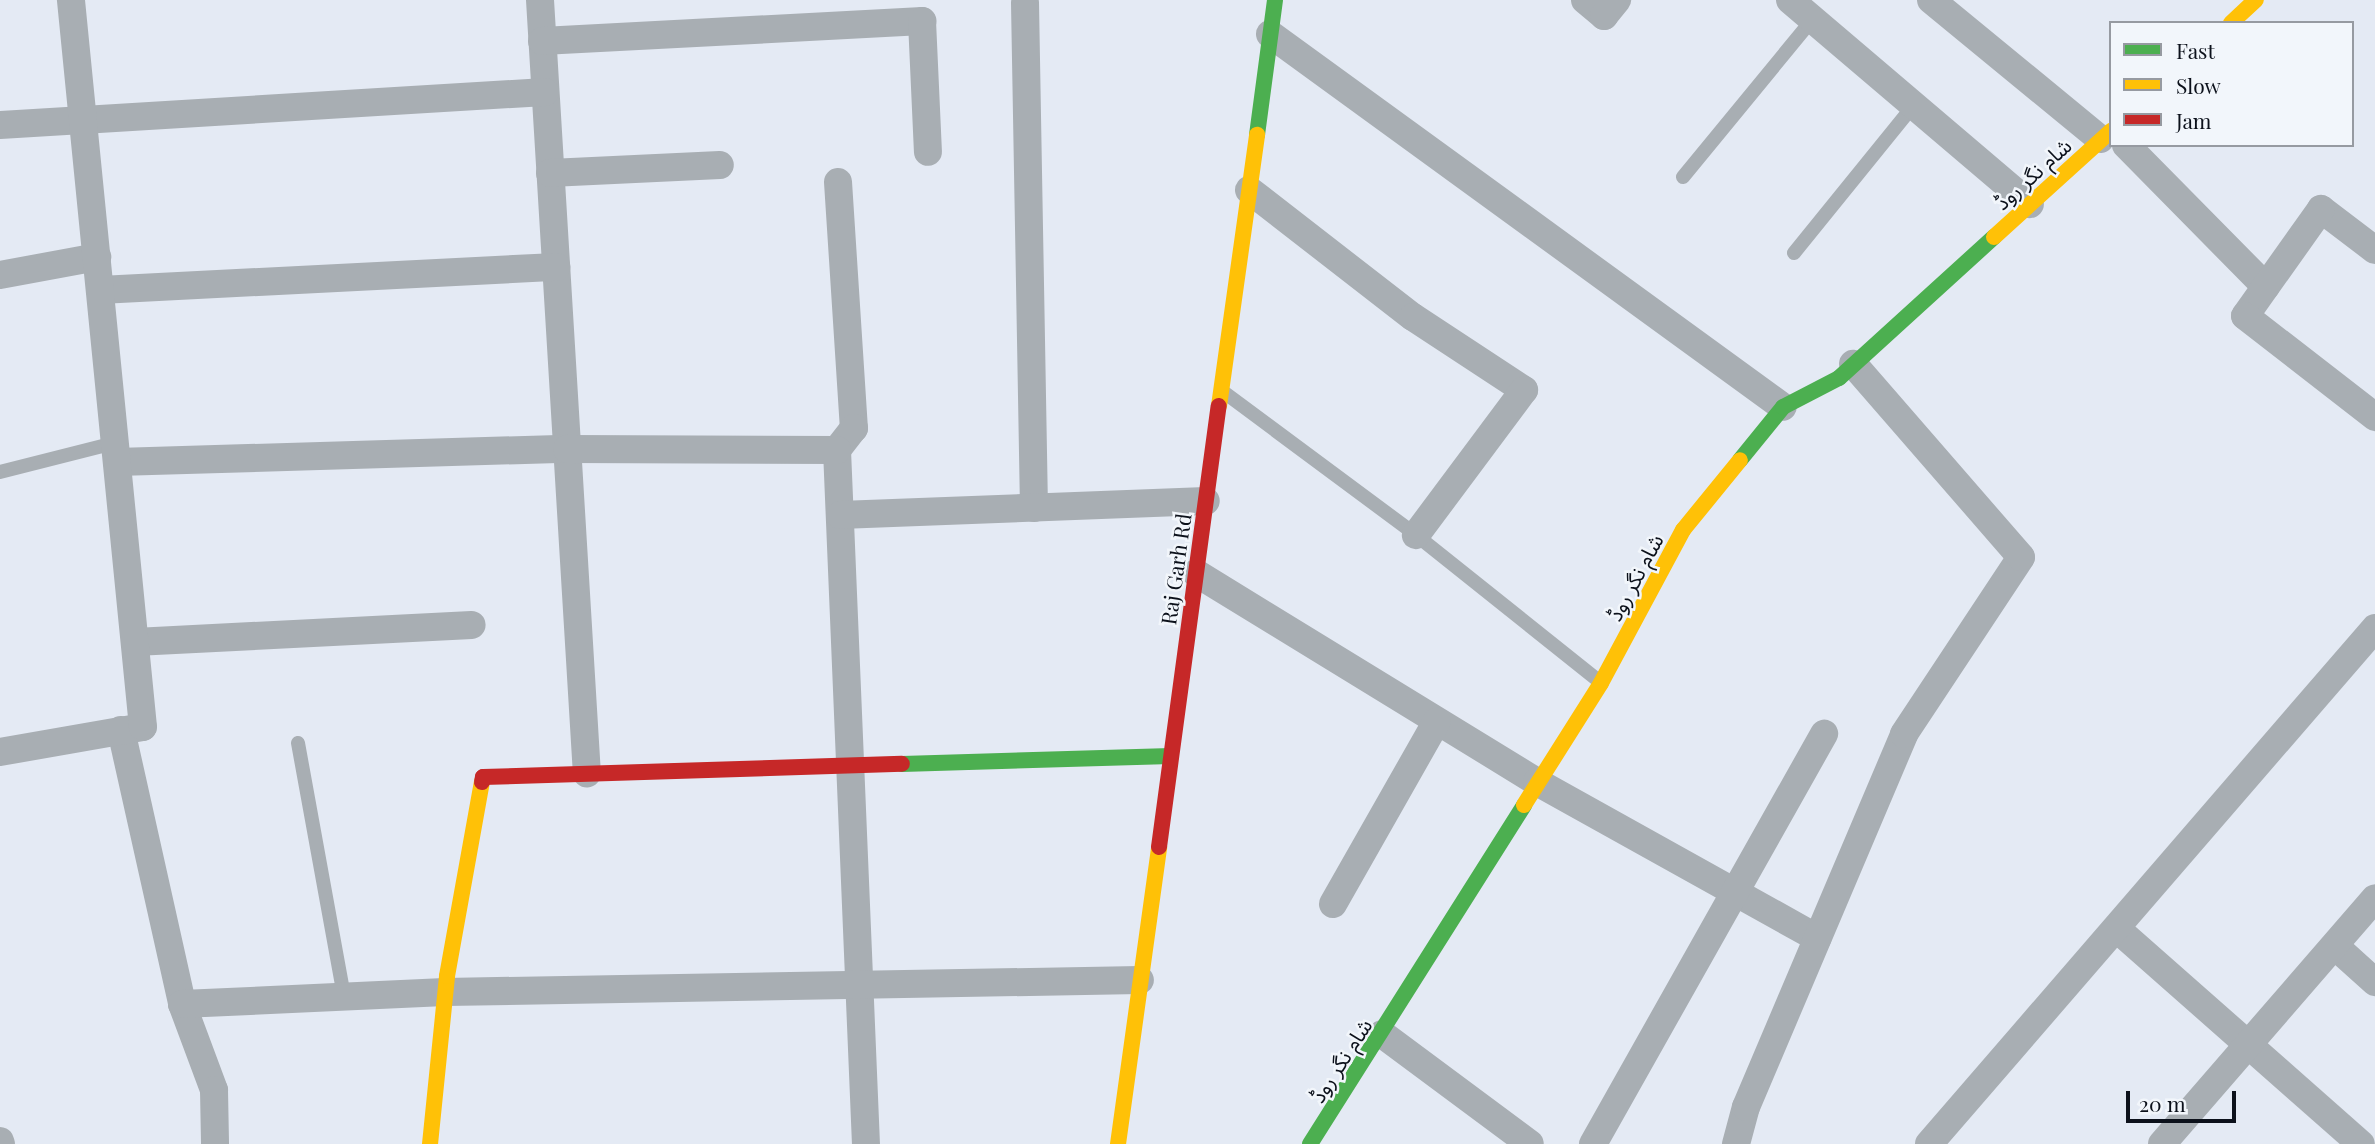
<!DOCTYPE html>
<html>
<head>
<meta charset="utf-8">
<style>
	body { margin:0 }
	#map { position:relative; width:2375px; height:1144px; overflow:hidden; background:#e4eaf4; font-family:"Playfair Display","Noto Sans Arabic",serif }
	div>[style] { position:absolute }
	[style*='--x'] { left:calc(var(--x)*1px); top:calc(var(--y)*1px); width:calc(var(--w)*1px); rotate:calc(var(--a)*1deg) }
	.lane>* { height:14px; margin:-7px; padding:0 7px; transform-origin:7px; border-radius:7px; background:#a8aeb3 }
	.street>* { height:28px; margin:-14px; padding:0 14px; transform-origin:14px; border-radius:14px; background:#a8aeb3 }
	.fast>* { height:16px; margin:-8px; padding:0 8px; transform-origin:8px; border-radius:8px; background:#4caf50 }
	.slow>* { height:16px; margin:-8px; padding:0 8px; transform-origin:8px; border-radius:8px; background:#ffc107 }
	.jam>* { height:16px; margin:-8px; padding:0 8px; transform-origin:8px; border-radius:8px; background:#c62828 }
	span { translate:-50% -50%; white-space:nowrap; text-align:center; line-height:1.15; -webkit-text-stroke:5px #f2f6fb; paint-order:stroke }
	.street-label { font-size:21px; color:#0c111b }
	.legend { position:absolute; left:2109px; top:21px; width:245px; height:126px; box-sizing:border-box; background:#f2f6fb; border:2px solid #969aa1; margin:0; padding:9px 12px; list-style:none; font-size:21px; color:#0c111b }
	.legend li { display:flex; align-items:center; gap:14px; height:35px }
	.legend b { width:35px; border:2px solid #969aa1 }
	.scale { position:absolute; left:2126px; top:1091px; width:110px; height:32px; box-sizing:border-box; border:4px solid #0c111b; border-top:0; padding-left:9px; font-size:21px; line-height:24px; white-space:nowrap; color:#0c111b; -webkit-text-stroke:5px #f2f6fb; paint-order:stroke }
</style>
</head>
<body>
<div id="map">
	<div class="lane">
		<i style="--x:1683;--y:177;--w:205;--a:-50.6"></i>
		<i style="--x:1794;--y:253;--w:191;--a:-51"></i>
		<i style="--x:1225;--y:393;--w:238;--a:36.6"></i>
		<i style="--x:1416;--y:535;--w:236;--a:38.6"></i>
		<i style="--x:0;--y:472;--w:119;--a:-14.2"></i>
		<i style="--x:298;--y:743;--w:257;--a:79.7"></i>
	</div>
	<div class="street">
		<i style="--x:540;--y:0;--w:775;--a:86.53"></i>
		<i style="--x:1585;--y:0;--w:25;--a:40"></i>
		<i style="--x:1604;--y:16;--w:21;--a:-51"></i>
		<i style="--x:1790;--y:0;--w:315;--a:40.4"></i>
		<i style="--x:1931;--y:0;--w:219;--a:39.4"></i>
		<i style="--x:1025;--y:3;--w:505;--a:88.98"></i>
		<i style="--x:1270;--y:34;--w:634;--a:36.02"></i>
		<i style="--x:542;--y:41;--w:381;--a:-3"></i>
		<i style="--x:922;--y:21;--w:131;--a:87.4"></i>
		<i style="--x:0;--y:125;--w:546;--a:-3.47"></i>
		<i style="--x:2126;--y:145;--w:199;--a:45.4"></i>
		<i style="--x:550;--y:173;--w:170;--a:-2.7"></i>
		<i style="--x:838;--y:182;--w:247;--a:86.3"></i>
		<i style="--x:854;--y:428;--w:28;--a:128"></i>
		<i style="--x:837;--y:450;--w:695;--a:87.61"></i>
		<i style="--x:1249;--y:190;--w:207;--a:37.8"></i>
		<i style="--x:1413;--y:317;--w:133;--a:33.3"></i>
		<i style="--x:1524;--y:390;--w:181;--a:126.7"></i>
		<i style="--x:2375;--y:250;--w:68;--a:-142.8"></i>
		<i style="--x:2321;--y:209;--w:131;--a:125.4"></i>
		<i style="--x:2245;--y:316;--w:165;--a:37.8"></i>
		<i style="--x:0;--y:275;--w:99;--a:-10.5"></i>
		<i style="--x:100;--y:290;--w:457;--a:-2.9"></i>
		<i style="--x:117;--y:462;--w:450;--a:-1.7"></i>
		<i style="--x:567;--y:449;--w:270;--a:0.2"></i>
		<i style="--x:840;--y:515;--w:366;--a:-2.2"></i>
		<i style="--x:1196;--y:573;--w:400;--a:31.5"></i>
		<i style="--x:1537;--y:782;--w:321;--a:29.1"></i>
		<i style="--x:135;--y:642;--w:337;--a:-2.9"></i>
		<i style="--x:121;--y:730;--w:281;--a:77.4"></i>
		<i style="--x:182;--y:1004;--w:92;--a:69.6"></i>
		<i style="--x:214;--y:1090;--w:54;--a:88.9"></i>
		<i style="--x:0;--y:752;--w:145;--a:-9.9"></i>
		<i style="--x:143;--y:727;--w:731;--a:-95.66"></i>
		<i style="--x:1333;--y:904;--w:210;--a:-60.4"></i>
		<i style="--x:2117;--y:929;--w:325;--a:41.4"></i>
		<i style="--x:2335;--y:946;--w:54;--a:42"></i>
		<i style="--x:182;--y:1004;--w:263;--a:-2.6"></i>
		<i style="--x:445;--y:992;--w:695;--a:-0.99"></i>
		<i style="--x:1382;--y:1034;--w:184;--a:36.6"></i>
		<i style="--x:0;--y:1141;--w:3;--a:72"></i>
		<i style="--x:1593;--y:1144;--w:471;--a:-60.6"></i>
		<i style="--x:1736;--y:1144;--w:38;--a:-75"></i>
		<i style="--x:1746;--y:1107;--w:405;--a:-67"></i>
		<i style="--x:1904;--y:734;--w:212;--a:-56.5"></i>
		<i style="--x:2021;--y:557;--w:256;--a:-131"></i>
		<i style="--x:1929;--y:1144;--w:682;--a:-49.16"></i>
		<i style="--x:2162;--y:1144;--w:325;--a:-49.1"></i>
	</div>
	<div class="fast">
		<i style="--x:1257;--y:135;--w:136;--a:-82.4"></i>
		<i style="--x:1740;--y:460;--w:68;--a:-50.9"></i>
		<i style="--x:1783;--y:407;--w:63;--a:-27.4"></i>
		<i style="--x:1839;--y:378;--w:210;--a:-42.3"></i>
		<i style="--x:902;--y:764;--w:269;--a:-1.7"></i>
		<i style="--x:1310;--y:1144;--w:401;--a:-57.7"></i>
	</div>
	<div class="slow">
		<i style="--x:2231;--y:23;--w:34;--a:-43"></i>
		<i style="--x:1994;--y:237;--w:158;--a:-42.2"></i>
		<i style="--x:1219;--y:406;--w:274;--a:-82"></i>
		<i style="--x:1524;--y:805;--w:144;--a:-57.7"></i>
		<i style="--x:1601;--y:683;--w:174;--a:-61.8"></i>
		<i style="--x:1683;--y:530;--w:90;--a:-50.8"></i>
		<i style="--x:430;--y:1144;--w:169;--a:-84.2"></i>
		<i style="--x:447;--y:976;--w:197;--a:-79.8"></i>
		<i style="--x:1118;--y:1144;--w:300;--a:-82.1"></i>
	</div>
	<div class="jam">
		<i style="--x:482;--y:782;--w:5;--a:-79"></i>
		<i style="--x:483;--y:777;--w:419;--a:-1.8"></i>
		<i style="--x:1159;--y:847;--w:445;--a:-82.3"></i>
	</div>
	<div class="street-label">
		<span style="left:2032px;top:173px;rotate:-42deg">شام نگر روڈ</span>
		<span style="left:1175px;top:569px;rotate:-82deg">Raj Garh Rd</span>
		<span style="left:1634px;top:577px;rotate:-62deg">شام نگر روڈ</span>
		<span style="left:1340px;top:1060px;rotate:-57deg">شام نگر روڈ</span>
	</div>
	<ul class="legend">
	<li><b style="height:9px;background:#4caf50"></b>Fast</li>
	<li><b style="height:9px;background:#ffc107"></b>Slow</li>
	<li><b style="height:9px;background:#c62828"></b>Jam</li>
	</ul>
	<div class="scale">20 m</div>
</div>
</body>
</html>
